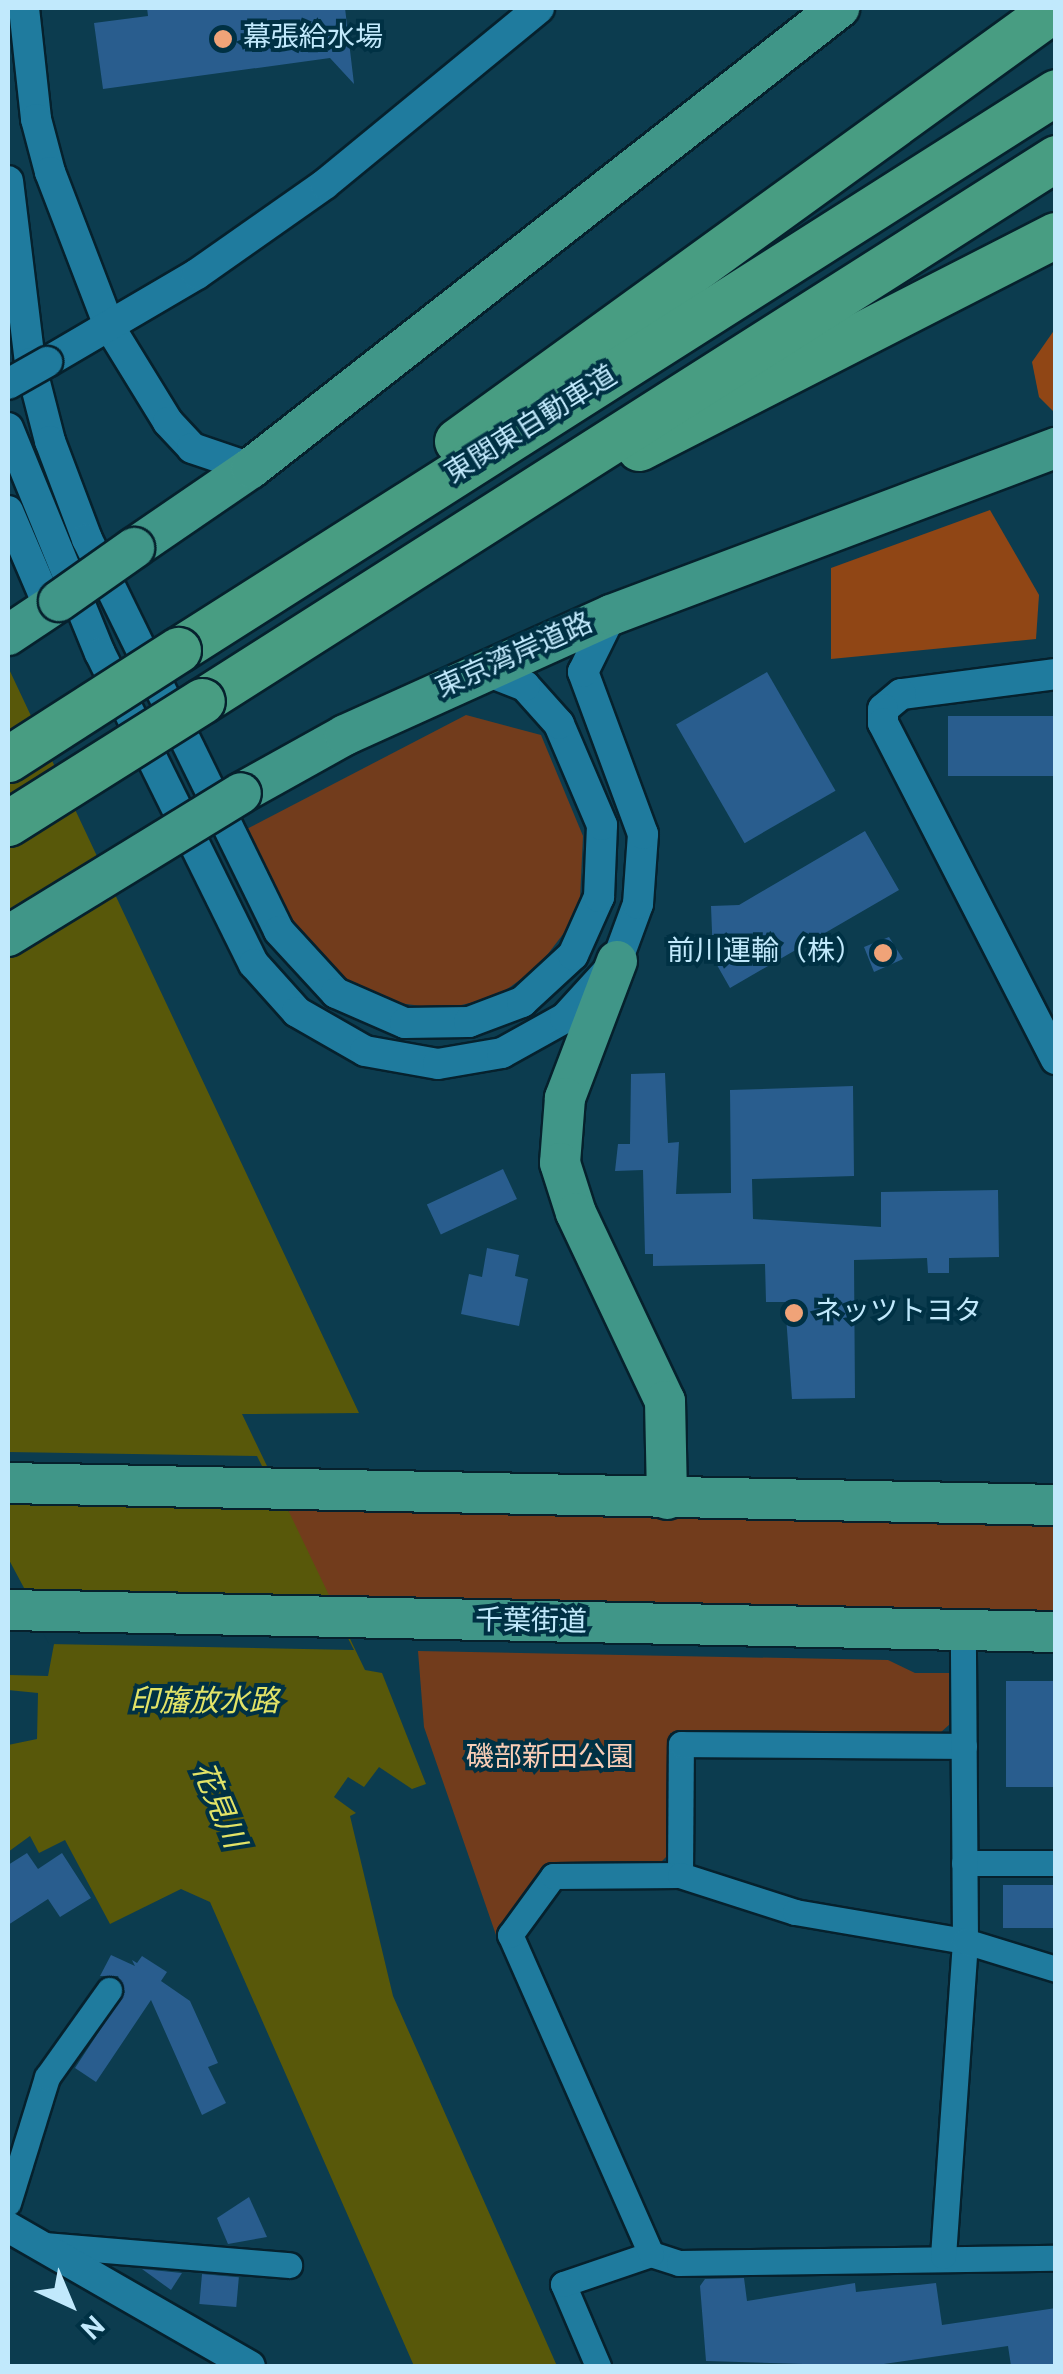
<!DOCTYPE html>
<html>
<head>
<meta charset="utf-8">
<style>
	body { margin:0 }
	#map { position:relative; width:1063px; height:2374px; overflow:hidden; background:#0c3c4f; font-family:Overpass,"Noto Sans JP",sans-serif }
	div>[style] { position:absolute }
	[style*='--x'] { left:calc(var(--x)*1px); top:calc(var(--y)*1px); width:calc(var(--w)*1px); rotate:calc(var(--a)*1deg) }
	.green>* { inset:0; background:#723c1c; transform-origin:0 0 }
	.forest>* { inset:0; background:#904615 }
	.water>* { inset:0; background:#58580a }
	.pier>* { inset:0; background:#0c3c4f }
	.building>* { inset:0; background:#295d8e; transform-origin:0 0 }
	.roads { filter:drop-shadow(2px 0 #06212d) drop-shadow(-2px 0 #06212d) drop-shadow(0 2px #06212d) drop-shadow(0 -2px #06212d) }
	.minor>* { height:25px; margin:-12.5px; padding:0 12.5px; transform-origin:12.5px; border-radius:12.5px; background:#1f7b9e }
	.tertiary>* { height:30px; margin:-15px; padding:0 15px; transform-origin:15px; border-radius:15px; background:#1f7b9e }
	.trunk>* { height:40px; margin:-20px; padding:0 20px; transform-origin:20px; border-radius:20px; background:#409688 }
	.motorway>* { height:45px; margin:-22.5px; padding:0 22.5px; transform-origin:22.5px; border-radius:22.5px; background:#489d82 }
	.bridges { filter:drop-shadow(2px 0 #06212d) drop-shadow(-2px 0 #06212d) drop-shadow(0 2px #06212d) drop-shadow(0 -2px #06212d) }
	.tertiary-bridge>* { height:30px; margin:-15px; padding:0 15px; transform-origin:15px; border-radius:15px; background:#1f7b9e }
	.trunk-bridge>* { height:40px; margin:-20px; padding:0 20px; transform-origin:20px; border-radius:20px; background:#409688 }
	.motorway-bridge>* { height:45px; margin:-22.5px; padding:0 22.5px; transform-origin:22.5px; border-radius:22.5px; background:#489d82 }
	.dots>* { width:28px; height:28px; translate:-50% -50%; box-sizing:border-box; border:5px solid #003144; border-radius:50% }
	span { translate:-50% -50%; white-space:nowrap; text-align:center; line-height:1.15; -webkit-text-stroke:8px #003144; paint-order:stroke }
	.poi-label { font-size:28px; color:#c1e9fc }
	.left { translate:0 -50%; text-align:left }
	.right { translate:-100% -50%; text-align:right }
	.street-label { font-size:28px; color:#c1e9fc }
	.park-label { font-size:28px; color:#f9cdb6 }
	.water-label { font-size:30px; color:#e2e367; font-style:italic }
	.frame { position:absolute; inset:0; border:10px solid #c1e9fc; pointer-events:none }
	.north { position:absolute; left:20px; top:2254px; width:100px; height:100px; -webkit-text-stroke:8px #003144; paint-order:stroke; rotate:136deg; font-size:28px; font-weight:700; line-height:40px; text-align:center; color:#c1e9fc }
	.north::after { content:''; display:block; margin:auto; width:35px; height:45px; background:#c1e9fc; clip-path:polygon(50% 0,100% 100%,50% 72%,0 100%) }
</style>
</head>
<body>
<div id="map">
	<div class="green">
		<i style="clip-path:polygon(466px 715px,541px 735px,583px 836px,580px 899px,570px 925px,538px 967px,496px 997px,444px 1009px,391px 1002px,341px 977px,296px 937px,237px 834px)"></i>
		<i style="left:289px;top:1505px;width:766px;height:104px;rotate:1deg"></i>
		<i style="clip-path:polygon(418px 1651px,888px 1660px,915px 1673px,950px 1673px,950px 1724px,940px 1733px,670px 1733px,668px 1855px,659px 1864px,547px 1864px,496px 1935px,424px 1727px)"></i>
	</div>
	<div class="forest">
		<i style="clip-path:polygon(1055px 329px,1055px 413px,1039px 397px,1032px 362px)"></i>
		<i style="clip-path:polygon(990px 510px,1039px 595px,1036px 639px,831px 659px,831px 568px)"></i>
	</div>
	<div class="water">
		<i style="clip-path:polygon(8px 667px,359px 1413px,242px 1414px,365px 1670px,382px 1673px,426px 1784px,412px 1789px,379px 1767px,364px 1787px,348px 1777px,334px 1797px,356px 1813px,350px 1816px,393px 1996px,557px 2366px,414px 2366px,210px 1902px,181px 1889px,110px 1924px,65px 1840px,39px 1853px,30px 1836px,8px 1852px,8px 1745px,37px 1739px,38px 1693px,8px 1690px,9px 1675px,48px 1676px,54px 1644px,8px 1558px)"></i>
	</div>
	<div class="pier">
		<i style="clip-path:polygon(8px 1452px,257px 1456px,283px 1508px,8px 1496px)"></i>
		<i style="clip-path:polygon(22px 1595px,330px 1603px,354px 1650px,49px 1644px)"></i>
	</div>
	<div class="building">
		<i style="clip-path:polygon(147px 8px,345px 8px,354px 84px,330px 58px,103px 89px,94px 23px,148px 16px)"></i>
		<i style="left:767px;top:672px;width:137px;height:105px;rotate:60deg"></i>
		<i style="left:1056px;top:716px;width:60px;height:108px;rotate:90deg"></i>
		<i style="clip-path:polygon(865px 831px,899px 890px,730px 988px,713px 958px,711px 906px,739px 905px)"></i>
		<i style="clip-path:polygon(889px 937px,903px 959px,874px 972px,864px 947px)"></i>
		<i style="clip-path:polygon(665px 1073px,668px 1143px,679px 1142px,676px 1194px,731px 1193px,730px 1090px,853px 1086px,854px 1176px,752px 1179px,753px 1219px,881px 1227px,881px 1192px,998px 1190px,999px 1257px,949px 1258px,949px 1273px,928px 1273px,927px 1258px,854px 1260px,855px 1398px,792px 1399px,785px 1302px,766px 1302px,765px 1264px,653px 1266px,653px 1254px,645px 1254px,643px 1170px,615px 1171px,618px 1144px,630px 1144px,631px 1074px)"></i>
		<i style="left:503px;top:1169px;width:33px;height:84px;rotate:65deg"></i>
		<i style="clip-path:polygon(487px 1248px,519px 1255px,515px 1276px,528px 1279px,519px 1326px,461px 1314px,469px 1274px,482px 1277px)"></i>
		<i style="left:1006px;top:1681px;width:50px;height:106px"></i>
		<i style="clip-path:polygon(27px 1853px,38px 1869px,62px 1853px,91px 1898px,60px 1917px,48px 1899px,8px 1925px,8px 1865px)"></i>
		<i style="left:1003px;top:1885px;width:53px;height:43px"></i>
		<i style="clip-path:polygon(111px 1955px,135px 1966px,132px 1960px,137px 1963px,142px 1956px,167px 1972px,161px 1981px,190px 2001px,218px 2063px,208px 2067px,226px 2103px,202px 2115px,151px 2000px,96px 2082px,75px 2068px,125px 1992px,118px 1976px,100px 1976px)"></i>
		<i style="clip-path:polygon(249px 2197px,267px 2237px,228px 2244px,217px 2218px)"></i>
		<i style="clip-path:polygon(142px 2269px,182px 2273px,171px 2290px)"></i>
		<i style="left:202px;top:2274px;width:37px;height:30px;rotate:5deg"></i>
		<i style="clip-path:polygon(744px 2278px,747px 2301px,855px 2283px,856px 2292px,936px 2283px,942px 2325px,1056px 2308px,1056px 2366px,1011px 2366px,1008px 2346px,870px 2366px,706px 2361px,700px 2286px,705px 2279px)"></i>
	</div>
	<div class="roads">
		<div class="minor">
			<i style="--x:964;--y:1863;--w:92;--a:0"></i>
			<i style="--x:680;--y:1875;--w:131;--a:-89.6"></i>
			<i style="--x:681;--y:1744;--w:283;--a:0.4"></i>
			<i style="--x:8;--y:2203;--w:132;--a:-72.8"></i>
			<i style="--x:47;--y:2077;--w:107;--a:-54.5"></i>
			<i style="--x:44;--y:2245;--w:246;--a:4.7"></i>
			<i style="--x:651;--y:2254;--w:29;--a:18"></i>
			<i style="--x:679;--y:2263;--w:377;--a:-0.8"></i>
			<i style="--x:943;--y:2256;--w:316;--a:-86"></i>
			<i style="--x:965;--y:1941;--w:310;--a:-90.4"></i>
			<i style="--x:598;--y:2366;--w:89;--a:-113.1"></i>
			<i style="--x:563;--y:2284;--w:93;--a:-18.8"></i>
			<i style="--x:651;--y:2254;--w:349;--a:-113.8"></i>
			<i style="--x:510;--y:1935;--w:73;--a:-53.9"></i>
			<i style="--x:553;--y:1876;--w:127;--a:-0.5"></i>
			<i style="--x:680;--y:1875;--w:121;--a:17.8"></i>
			<i style="--x:795;--y:1912;--w:172;--a:9.7"></i>
			<i style="--x:965;--y:1941;--w:95;--a:17.1"></i>
		</div>
		<div class="tertiary">
			<i style="--x:24;--y:8;--w:112;--a:83.8"></i>
			<i style="--x:36;--y:119;--w:55;--a:75.2"></i>
			<i style="--x:50;--y:172;--w:165;--a:69"></i>
			<i style="--x:109;--y:326;--w:113;--a:58.4"></i>
			<i style="--x:168;--y:422;--w:35;--a:47"></i>
			<i style="--x:192;--y:448;--w:62;--a:18.7"></i>
			<i style="--x:8;--y:181;--w:183;--a:83.1"></i>
			<i style="--x:30;--y:363;--w:81;--a:75.6"></i>
			<i style="--x:50;--y:441;--w:105;--a:69.3"></i>
			<i style="--x:87;--y:539;--w:436;--a:63.9"></i>
			<i style="--x:279;--y:931;--w:84;--a:47.4"></i>
			<i style="--x:336;--y:993;--w:75;--a:23.5"></i>
			<i style="--x:405;--y:1023;--w:64;--a:-0.9"></i>
			<i style="--x:469;--y:1022;--w:57;--a:-20.7"></i>
			<i style="--x:522;--y:1002;--w:69;--a:-42.7"></i>
			<i style="--x:573;--y:955;--w:64;--a:-65.9"></i>
			<i style="--x:599;--y:897;--w:72;--a:-87.6"></i>
			<i style="--x:602;--y:825;--w:110;--a:-113.1"></i>
			<i style="--x:559;--y:724;--w:51;--a:-131.8"></i>
			<i style="--x:525;--y:686;--w:44;--a:-158.7"></i>
			<i style="--x:47;--y:362;--w:174;--a:-30.4"></i>
			<i style="--x:197;--y:274;--w:156;--a:-35.1"></i>
			<i style="--x:325;--y:184;--w:277;--a:-39.4"></i>
			<i style="--x:8;--y:428;--w:243;--a:67.8"></i>
			<i style="--x:100;--y:653;--w:347;--a:63.7"></i>
			<i style="--x:254;--y:964;--w:64;--a:48.1"></i>
			<i style="--x:297;--y:1012;--w:78;--a:29.8"></i>
			<i style="--x:365;--y:1051;--w:74;--a:10.1"></i>
			<i style="--x:438;--y:1064;--w:65;--a:-9.8"></i>
			<i style="--x:502;--y:1053;--w:72;--a:-29.1"></i>
			<i style="--x:565;--y:1018;--w:77;--a:-47.6"></i>
			<i style="--x:617;--y:961;--w:61;--a:-69.8"></i>
			<i style="--x:638;--y:904;--w:70;--a:-85.9"></i>
			<i style="--x:643;--y:834;--w:173;--a:-110.3"></i>
			<i style="--x:583;--y:672;--w:64;--a:-63.8"></i>
			<i style="--x:8;--y:511;--w:104;--a:66.9"></i>
			<i style="--x:1056;--y:674;--w:156;--a:172.6"></i>
			<i style="--x:901;--y:694;--w:23;--a:140"></i>
			<i style="--x:883;--y:709;--w:14;--a:90"></i>
			<i style="--x:883;--y:723;--w:378;--a:62.8"></i>
			<i style="--x:8;--y:2227;--w:279;--a:29.9"></i>
		</div>
		<div class="trunk">
			<i style="--x:134;--y:548;--w:142;--a:-34.4"></i>
			<i style="--x:251;--y:468;--w:747;--a:-38.04"></i>
			<i style="--x:8;--y:635;--w:61;--a:-33.7"></i>
			<i style="--x:241;--y:793;--w:119;--a:-29.1"></i>
			<i style="--x:345;--y:735;--w:292;--a:-24.3"></i>
			<i style="--x:611;--y:615;--w:475;--a:-20.6"></i>
			<i style="--x:617;--y:961;--w:147;--a:110.8"></i>
			<i style="--x:565;--y:1098;--w:65;--a:94.4"></i>
			<i style="--x:560;--y:1163;--w:52;--a:72.3"></i>
			<i style="--x:576;--y:1213;--w:208;--a:64.7"></i>
			<i style="--x:665;--y:1401;--w:98;--a:88.8"></i>
			<i style="--x:8;--y:1483;--w:1048;--a:1.2"></i>
			<i style="--x:8;--y:1610;--w:1048;--a:1.2"></i>
		</div>
		<div class="motorway">
			<i style="--x:457;--y:441;--w:738;--a:-35.91"></i>
			<i style="--x:639;--y:448;--w:468;--a:-27.1"></i>
			<i style="--x:178;--y:650;--w:1040;--a:-32.44"></i>
			<i style="--x:202;--y:701;--w:1012;--a:-32.45"></i>
		</div>
	</div>
	<div class="bridges">
		<div class="tertiary-bridge">
			<i style="--x:8;--y:384;--w:45;--a:-29.4"></i>
		</div>
		<div class="trunk-bridge">
			<i style="--x:59;--y:601;--w:92;--a:-35.2"></i>
			<i style="--x:8;--y:936;--w:273;--a:-31.5"></i>
		</div>
		<div class="motorway-bridge">
			<i style="--x:8;--y:759;--w:202;--a:-32.7"></i>
			<i style="--x:8;--y:823;--w:229;--a:-32.2"></i>
		</div>
	</div>
	<div class="dots">
		<i style="left:223px;top:39px;background:#f0a378"></i>
		<i style="left:883px;top:953px;background:#f0a378"></i>
		<i style="left:794px;top:1313px;background:#f0a378"></i>
	</div>
	<div class="poi-label">
		<span class="left" style="left:243px;top:39px">幕張給水場</span>
		<span class="right" style="left:863px;top:953px">前川運輸（株）</span>
		<span class="left" style="left:814px;top:1313px">ネッツトヨタ</span>
	</div>
	<div class="street-label">
		<span style="left:532px;top:426px;rotate:-32deg">東関東自動車道</span>
		<span style="left:515px;top:657px;rotate:-24deg">東京湾岸道路</span>
		<span style="left:531px;top:1623px;rotate:1deg">千葉街道</span>
	</div>
	<div class="park-label">
		<span style="left:550px;top:1759px">磯部新田公園</span>
	</div>
	<div class="water-label">
		<span style="left:204px;top:1704px">印旛放水路</span>
		<span style="left:216px;top:1806px;rotate:67deg">花見川</span>
	</div>
	<div class="frame"></div>
	<div class="north">N</div>
</div>
</body>
</html>
